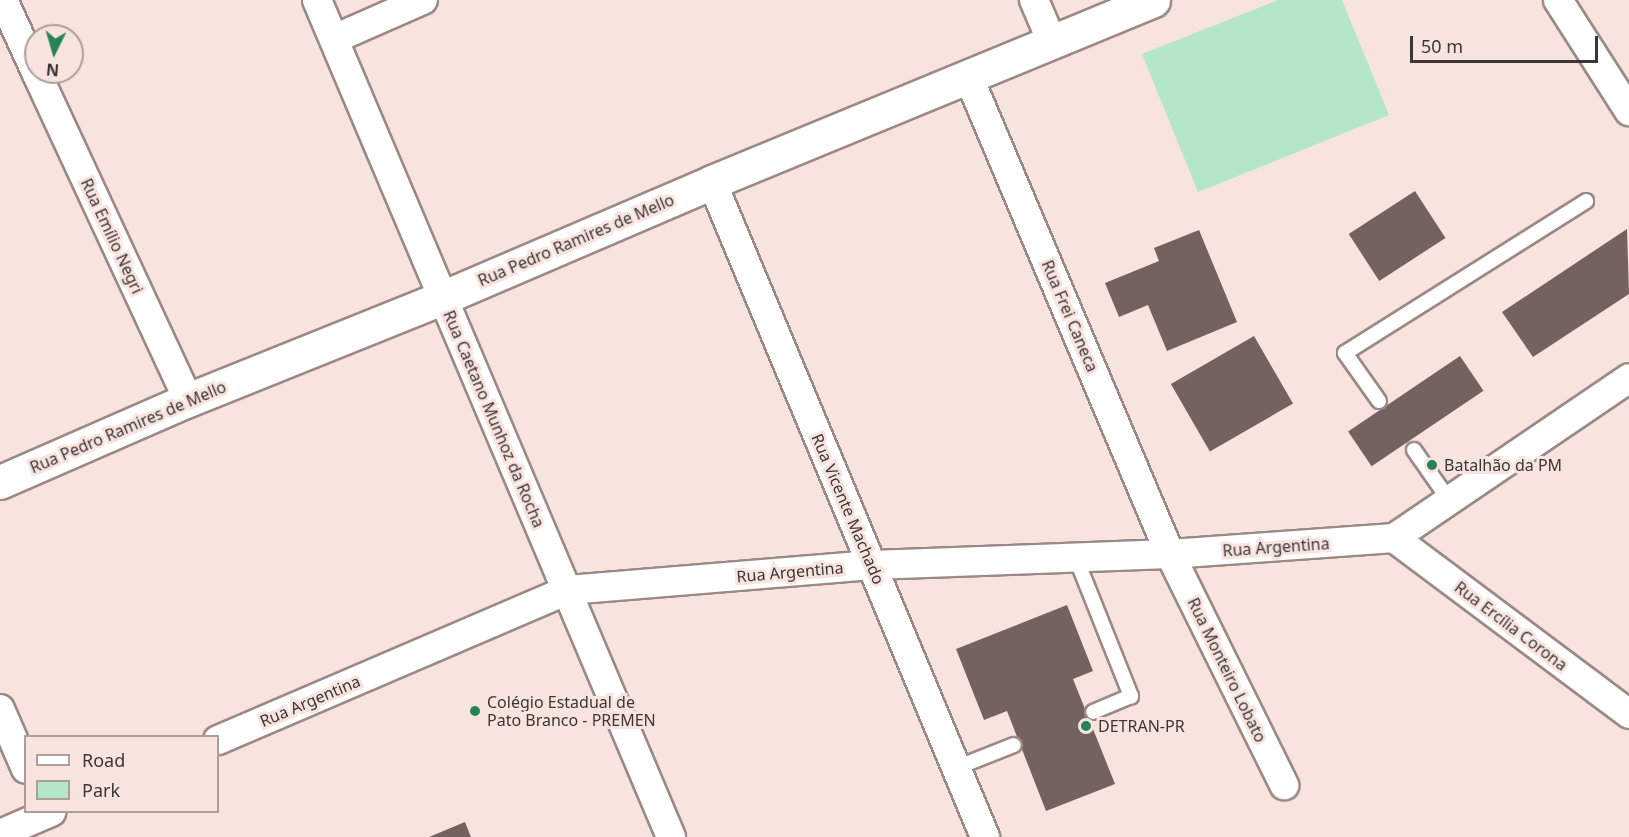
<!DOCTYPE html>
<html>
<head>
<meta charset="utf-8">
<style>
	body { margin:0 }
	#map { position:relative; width:1629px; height:837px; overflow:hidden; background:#f8e4df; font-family:"Noto Sans",sans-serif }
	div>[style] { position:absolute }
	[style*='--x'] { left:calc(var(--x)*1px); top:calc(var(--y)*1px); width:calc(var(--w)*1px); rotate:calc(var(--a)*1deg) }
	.green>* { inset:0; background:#b4e6c9 }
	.building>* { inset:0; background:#73625d; transform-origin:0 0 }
	.roads { filter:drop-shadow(2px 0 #9b8985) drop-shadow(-2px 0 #9b8985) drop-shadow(0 2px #9b8985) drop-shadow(0 -2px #9b8985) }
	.service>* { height:14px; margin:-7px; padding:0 7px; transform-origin:7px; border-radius:7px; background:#fff }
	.minor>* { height:28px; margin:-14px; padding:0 14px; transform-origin:14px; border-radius:14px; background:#fff }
	.tertiary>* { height:33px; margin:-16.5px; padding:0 16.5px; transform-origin:16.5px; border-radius:16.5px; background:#fff }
	.dots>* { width:16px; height:16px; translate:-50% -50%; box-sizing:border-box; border:3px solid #f8e4df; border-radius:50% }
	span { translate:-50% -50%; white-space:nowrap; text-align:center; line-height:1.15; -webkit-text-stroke:6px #f8e4df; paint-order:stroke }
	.street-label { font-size:16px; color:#3d3634 }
	.poi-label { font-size:16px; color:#3d3634 }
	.left { translate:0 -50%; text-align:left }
	.legend { position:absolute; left:24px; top:735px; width:195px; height:78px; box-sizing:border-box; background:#f8e4df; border:2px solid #ad9e9b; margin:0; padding:8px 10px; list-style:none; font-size:18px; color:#3d3634 }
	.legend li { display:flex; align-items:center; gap:12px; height:30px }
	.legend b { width:30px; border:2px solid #ad9e9b }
	.north { position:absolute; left:24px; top:24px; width:60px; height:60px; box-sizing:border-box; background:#f8e4df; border:2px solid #ad9e9b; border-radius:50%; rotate:185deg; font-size:16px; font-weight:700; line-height:24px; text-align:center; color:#3d3634 }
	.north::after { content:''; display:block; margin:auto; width:21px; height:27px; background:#278258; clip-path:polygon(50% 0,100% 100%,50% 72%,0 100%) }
	.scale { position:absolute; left:1410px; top:36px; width:188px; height:27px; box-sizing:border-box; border:3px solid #3d3634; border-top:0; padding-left:8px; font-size:18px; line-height:21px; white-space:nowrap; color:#3d3634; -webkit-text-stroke:4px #f8e4df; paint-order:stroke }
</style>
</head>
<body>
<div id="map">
	<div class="green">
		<i style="clip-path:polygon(1278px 0,1342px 0,1389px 115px,1198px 192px,1142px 54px)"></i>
	</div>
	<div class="building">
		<i style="left:1415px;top:191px;width:56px;height:79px;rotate:57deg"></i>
		<i style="clip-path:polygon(1627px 229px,1629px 294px,1533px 357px,1502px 312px)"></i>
		<i style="clip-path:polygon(1199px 230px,1237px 322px,1167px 351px,1148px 305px,1119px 317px,1105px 283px,1159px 261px,1154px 248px)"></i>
		<i style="left:1254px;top:336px;width:78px;height:96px;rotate:60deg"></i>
		<i style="left:1460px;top:356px;width:42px;height:135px;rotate:56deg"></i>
		<i style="clip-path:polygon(1067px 605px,1093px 671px,1073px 679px,1115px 784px,1046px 811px,1007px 711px,984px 720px,956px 649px)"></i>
		<i style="clip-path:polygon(465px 822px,471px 837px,429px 837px)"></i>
	</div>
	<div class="roads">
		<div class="service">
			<i style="--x:1379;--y:401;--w:59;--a:-125.3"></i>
			<i style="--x:1345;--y:353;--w:285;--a:-32.2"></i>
			<i style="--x:1414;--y:450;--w:61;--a:55"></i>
			<i style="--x:1076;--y:558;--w:149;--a:68.3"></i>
			<i style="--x:1131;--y:696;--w:41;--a:157.2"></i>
			<i style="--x:956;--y:768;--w:62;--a:-21.6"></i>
		</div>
		<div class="minor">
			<i style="--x:3;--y:0;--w:79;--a:65.4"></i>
			<i style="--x:317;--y:0;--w:909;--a:67.07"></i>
			<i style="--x:1034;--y:0;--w:46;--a:66.8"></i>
			<i style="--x:1558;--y:0;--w:132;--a:57.4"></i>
			<i style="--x:334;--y:39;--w:97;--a:-23.7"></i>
			<i style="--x:36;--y:72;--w:362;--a:65.1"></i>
			<i style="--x:969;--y:78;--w:517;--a:67.11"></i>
			<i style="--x:1170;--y:554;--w:258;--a:63.7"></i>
			<i style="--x:712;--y:182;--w:710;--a:67.37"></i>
			<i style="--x:1394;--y:538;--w:294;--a:36.8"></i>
			<i style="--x:1394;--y:538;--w:284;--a:-34.2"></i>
			<i style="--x:0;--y:709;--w:65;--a:66.6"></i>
			<i style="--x:218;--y:740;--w:381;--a:-23.2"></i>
			<i style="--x:568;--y:590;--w:305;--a:-4.7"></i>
			<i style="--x:872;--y:565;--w:298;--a:-2.1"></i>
			<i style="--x:1170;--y:554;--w:225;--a:-4.1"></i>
			<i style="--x:0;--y:834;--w:56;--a:-23.3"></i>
		</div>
		<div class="tertiary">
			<i style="--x:0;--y:482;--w:205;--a:-23.6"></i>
			<i style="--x:188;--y:400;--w:274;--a:-21.9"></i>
			<i style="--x:442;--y:298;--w:294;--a:-23.2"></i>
			<i style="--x:712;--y:182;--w:477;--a:-22.4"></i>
		</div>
	</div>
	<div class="dots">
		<i style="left:1432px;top:465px;background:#278258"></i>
		<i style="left:475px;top:711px;background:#278258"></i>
		<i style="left:1086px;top:726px;background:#278258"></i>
	</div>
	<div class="street-label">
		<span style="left:112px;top:236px;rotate:65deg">Rua Emílio Negri</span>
		<span style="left:576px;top:240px;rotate:-23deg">Rua Pedro Ramires de Mello</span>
		<span style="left:1070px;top:316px;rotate:67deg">Rua Frei Caneca</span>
		<span style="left:494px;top:419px;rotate:67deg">Rua Caetano Munhoz da Rocha</span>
		<span style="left:128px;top:427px;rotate:-23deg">Rua Pedro Ramires de Mello</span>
		<span style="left:848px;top:509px;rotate:67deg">Rua Vicente Machado</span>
		<span style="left:1276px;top:547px;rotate:-4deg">Rua Argentina</span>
		<span style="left:790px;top:572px;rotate:-5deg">Rua Argentina</span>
		<span style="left:1511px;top:626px;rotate:37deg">Rua Ercília Corona</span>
		<span style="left:1227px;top:670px;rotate:64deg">Rua Monteiro Lobato</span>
		<span style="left:310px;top:701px;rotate:-23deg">Rua Argentina</span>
	</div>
	<div class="poi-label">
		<span class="left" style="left:1444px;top:465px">Batalhão da PM</span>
		<span class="left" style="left:487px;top:711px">Colégio Estadual de<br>Pato Branco - PREMEN</span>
		<span class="left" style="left:1098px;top:726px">DETRAN-PR</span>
	</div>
	<ul class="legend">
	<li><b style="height:8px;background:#fff"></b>Road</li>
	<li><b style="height:16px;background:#b4e6c9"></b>Park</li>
	</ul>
	<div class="north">N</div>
	<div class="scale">50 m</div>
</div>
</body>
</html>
